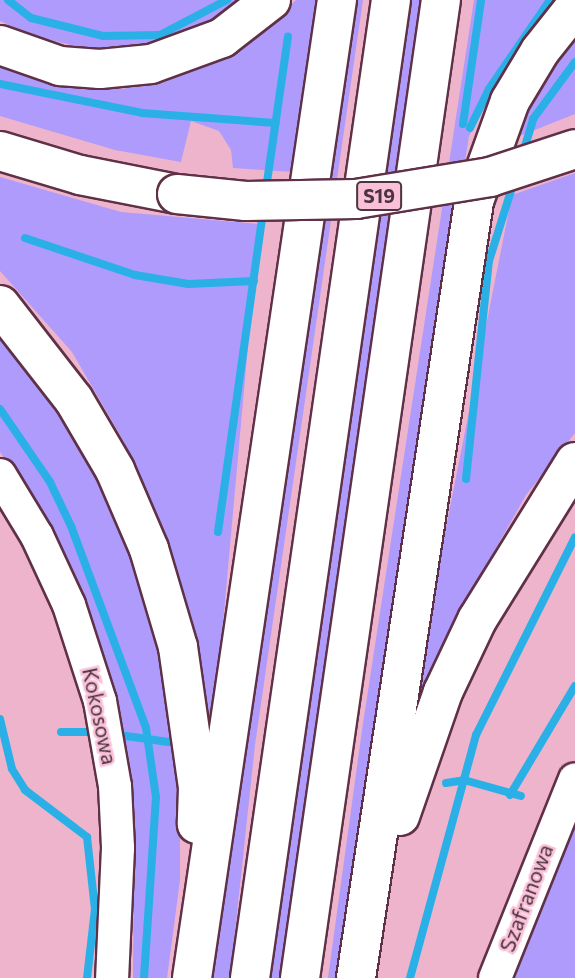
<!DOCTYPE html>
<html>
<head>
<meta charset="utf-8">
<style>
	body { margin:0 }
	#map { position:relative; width:575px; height:978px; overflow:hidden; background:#edb4cb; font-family:Commissioner,sans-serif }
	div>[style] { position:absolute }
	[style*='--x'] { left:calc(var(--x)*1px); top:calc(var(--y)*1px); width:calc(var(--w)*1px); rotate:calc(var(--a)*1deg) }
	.green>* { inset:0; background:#ae9bfb }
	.stream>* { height:8px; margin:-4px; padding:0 4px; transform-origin:4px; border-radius:4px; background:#2ab0e7 }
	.roads { filter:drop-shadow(2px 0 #5f3147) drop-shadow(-2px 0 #5f3147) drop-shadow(0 2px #5f3147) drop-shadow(0 -2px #5f3147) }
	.minor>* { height:32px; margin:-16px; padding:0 16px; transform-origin:16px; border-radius:16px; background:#fff }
	.major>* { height:38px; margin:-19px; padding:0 19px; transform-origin:19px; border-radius:19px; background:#fff }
	.highway>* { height:38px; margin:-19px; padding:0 19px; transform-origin:19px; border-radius:19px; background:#fff }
	.bridges { filter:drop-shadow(2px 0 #5f3147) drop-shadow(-2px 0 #5f3147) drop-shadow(0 2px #5f3147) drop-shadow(0 -2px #5f3147) }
	.highway-bridge>* { height:38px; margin:-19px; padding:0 19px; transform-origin:19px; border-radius:19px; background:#fff }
	span { translate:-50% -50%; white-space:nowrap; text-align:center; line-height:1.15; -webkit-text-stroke:5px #fac0d8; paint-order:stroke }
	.shield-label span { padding:2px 5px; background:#fac0d8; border:2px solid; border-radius:5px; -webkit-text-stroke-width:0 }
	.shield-label { font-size:19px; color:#4b343e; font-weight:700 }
	.street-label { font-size:21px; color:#4b343e }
</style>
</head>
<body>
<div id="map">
	<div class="green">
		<i style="clip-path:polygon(0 0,246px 0,192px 34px,138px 46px,83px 48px,31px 35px,0 21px)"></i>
		<i style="clip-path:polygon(296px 0,320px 0,294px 172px,233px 168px,231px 150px,219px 131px,191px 121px,181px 162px,115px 150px,0 116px,0 67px,79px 88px,121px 89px,162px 83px,242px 50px)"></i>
		<i style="clip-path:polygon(347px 0,363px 0,255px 745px,231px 969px,230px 978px,205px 978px)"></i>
		<i style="clip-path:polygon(411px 0,421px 0,283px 978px,269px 978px)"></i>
		<i style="clip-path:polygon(474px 0,557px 0,506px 68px,469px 136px,365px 792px,344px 978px,328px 978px,362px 730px)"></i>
		<i style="clip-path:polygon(575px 32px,575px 114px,512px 139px,523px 107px)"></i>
		<i style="clip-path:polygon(575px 173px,575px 433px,526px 495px,471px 592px,413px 726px,407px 724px,512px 195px)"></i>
		<i style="clip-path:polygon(0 177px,121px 212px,259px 224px,213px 734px,170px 551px,123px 440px,72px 352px,0 271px)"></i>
		<i style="clip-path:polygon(0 335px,71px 433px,108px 503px,148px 603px,168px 681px,180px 779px,180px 880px,167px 978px,133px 978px,134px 814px,125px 738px,106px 671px,48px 526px,0 452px)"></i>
		<i style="clip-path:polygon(575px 815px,575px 978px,511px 978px)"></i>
	</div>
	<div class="stream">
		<i style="--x:8;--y:0;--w:29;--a:38"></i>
		<i style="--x:31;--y:18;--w:74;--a:14"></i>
		<i style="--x:103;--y:36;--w:57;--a:-1"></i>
		<i style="--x:160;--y:35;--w:76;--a:-27.6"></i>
		<i style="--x:0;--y:84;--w:145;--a:11.5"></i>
		<i style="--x:142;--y:113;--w:134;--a:4.3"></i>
		<i style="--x:463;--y:124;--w:125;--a:-81.7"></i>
		<i style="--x:470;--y:128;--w:43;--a:-64"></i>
		<i style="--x:489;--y:89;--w:108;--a:-55.6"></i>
		<i style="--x:522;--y:156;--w:39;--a:-73"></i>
		<i style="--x:533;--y:119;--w:71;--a:-53.6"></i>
		<i style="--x:266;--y:189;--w:154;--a:-81.8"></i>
		<i style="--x:25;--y:238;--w:116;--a:18.6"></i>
		<i style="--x:135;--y:275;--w:54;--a:9.6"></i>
		<i style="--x:188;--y:284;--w:66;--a:-2.6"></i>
		<i style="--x:0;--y:409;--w:88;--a:55.6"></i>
		<i style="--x:50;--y:482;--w:49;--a:64.5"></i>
		<i style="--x:71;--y:526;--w:215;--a:69.6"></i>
		<i style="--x:146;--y:728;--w:70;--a:81.8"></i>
		<i style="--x:156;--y:797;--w:181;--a:93.8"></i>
		<i style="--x:466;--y:479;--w:219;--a:-84"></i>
		<i style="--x:489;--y:261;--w:84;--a:-72.6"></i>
		<i style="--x:218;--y:532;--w:323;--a:-82"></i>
		<i style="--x:0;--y:719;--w:51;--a:76.5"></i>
		<i style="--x:12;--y:769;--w:25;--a:58"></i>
		<i style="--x:25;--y:790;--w:78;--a:37.2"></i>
		<i style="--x:87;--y:837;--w:72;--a:83.7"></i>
		<i style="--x:95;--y:909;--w:69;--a:96.6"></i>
		<i style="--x:61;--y:732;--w:38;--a:0"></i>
		<i style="--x:112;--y:734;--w:57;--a:8.1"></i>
		<i style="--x:446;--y:783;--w:18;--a:-9"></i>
		<i style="--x:464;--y:780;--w:59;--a:15.7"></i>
		<i style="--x:510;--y:795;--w:127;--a:-59.2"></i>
		<i style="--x:410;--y:978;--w:252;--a:-74.8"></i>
		<i style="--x:476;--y:735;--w:221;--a:-63.4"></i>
	</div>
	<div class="roads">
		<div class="minor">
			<i style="--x:0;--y:475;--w:71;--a:58.8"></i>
			<i style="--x:37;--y:536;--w:76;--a:65.1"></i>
			<i style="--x:69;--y:605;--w:101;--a:72.1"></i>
			<i style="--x:100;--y:701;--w:86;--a:80"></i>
			<i style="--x:115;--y:786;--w:62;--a:87.2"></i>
			<i style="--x:118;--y:848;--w:130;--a:92.6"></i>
			<i style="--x:495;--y:978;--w:214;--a:-68.1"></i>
		</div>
		<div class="major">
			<i style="--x:250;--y:978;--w:988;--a:-81.8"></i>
			<i style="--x:300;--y:978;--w:988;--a:-81.8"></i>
		</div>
		<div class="highway">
			<i style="--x:0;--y:45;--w:64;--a:19.3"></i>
			<i style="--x:60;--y:66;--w:40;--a:4.3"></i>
			<i style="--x:100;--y:69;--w:51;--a:-5.6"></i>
			<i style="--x:151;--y:64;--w:76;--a:-20.1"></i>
			<i style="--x:222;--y:38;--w:62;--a:-37.8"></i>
			<i style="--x:0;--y:151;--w:84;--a:16.7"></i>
			<i style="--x:80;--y:175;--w:99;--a:11.1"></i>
			<i style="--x:0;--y:305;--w:120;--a:52.1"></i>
			<i style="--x:74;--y:400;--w:81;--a:59.6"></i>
			<i style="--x:115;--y:470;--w:86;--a:66.7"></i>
			<i style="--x:149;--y:549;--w:102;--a:73.5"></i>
			<i style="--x:178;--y:647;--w:142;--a:81.9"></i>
			<i style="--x:198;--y:788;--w:36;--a:92"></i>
			<i style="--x:400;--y:816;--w:131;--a:-70.9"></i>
			<i style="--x:443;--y:692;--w:80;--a:-64.7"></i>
			<i style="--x:477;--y:620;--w:186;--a:-58.2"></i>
			<i style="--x:192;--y:978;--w:989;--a:-81.57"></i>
			<i style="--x:356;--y:978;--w:786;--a:-81.36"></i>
			<i style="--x:474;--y:201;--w:106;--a:-70.2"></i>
			<i style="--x:510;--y:101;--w:58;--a:-59"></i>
			<i style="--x:540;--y:51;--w:56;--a:-51.5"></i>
		</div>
	</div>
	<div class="bridges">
		<div class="highway-bridge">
			<i style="--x:177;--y:194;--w:69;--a:5.8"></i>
			<i style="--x:246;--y:201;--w:110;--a:-1"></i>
			<i style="--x:356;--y:199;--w:136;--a:-9.3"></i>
			<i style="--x:490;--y:177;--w:89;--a:-18.2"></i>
		</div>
	</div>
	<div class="shield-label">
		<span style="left:379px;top:196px">S19</span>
	</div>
	<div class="street-label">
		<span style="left:100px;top:716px;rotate:78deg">Kokosowa</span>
		<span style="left:526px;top:898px;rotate:-69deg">Szafranowa</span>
	</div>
</div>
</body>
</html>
